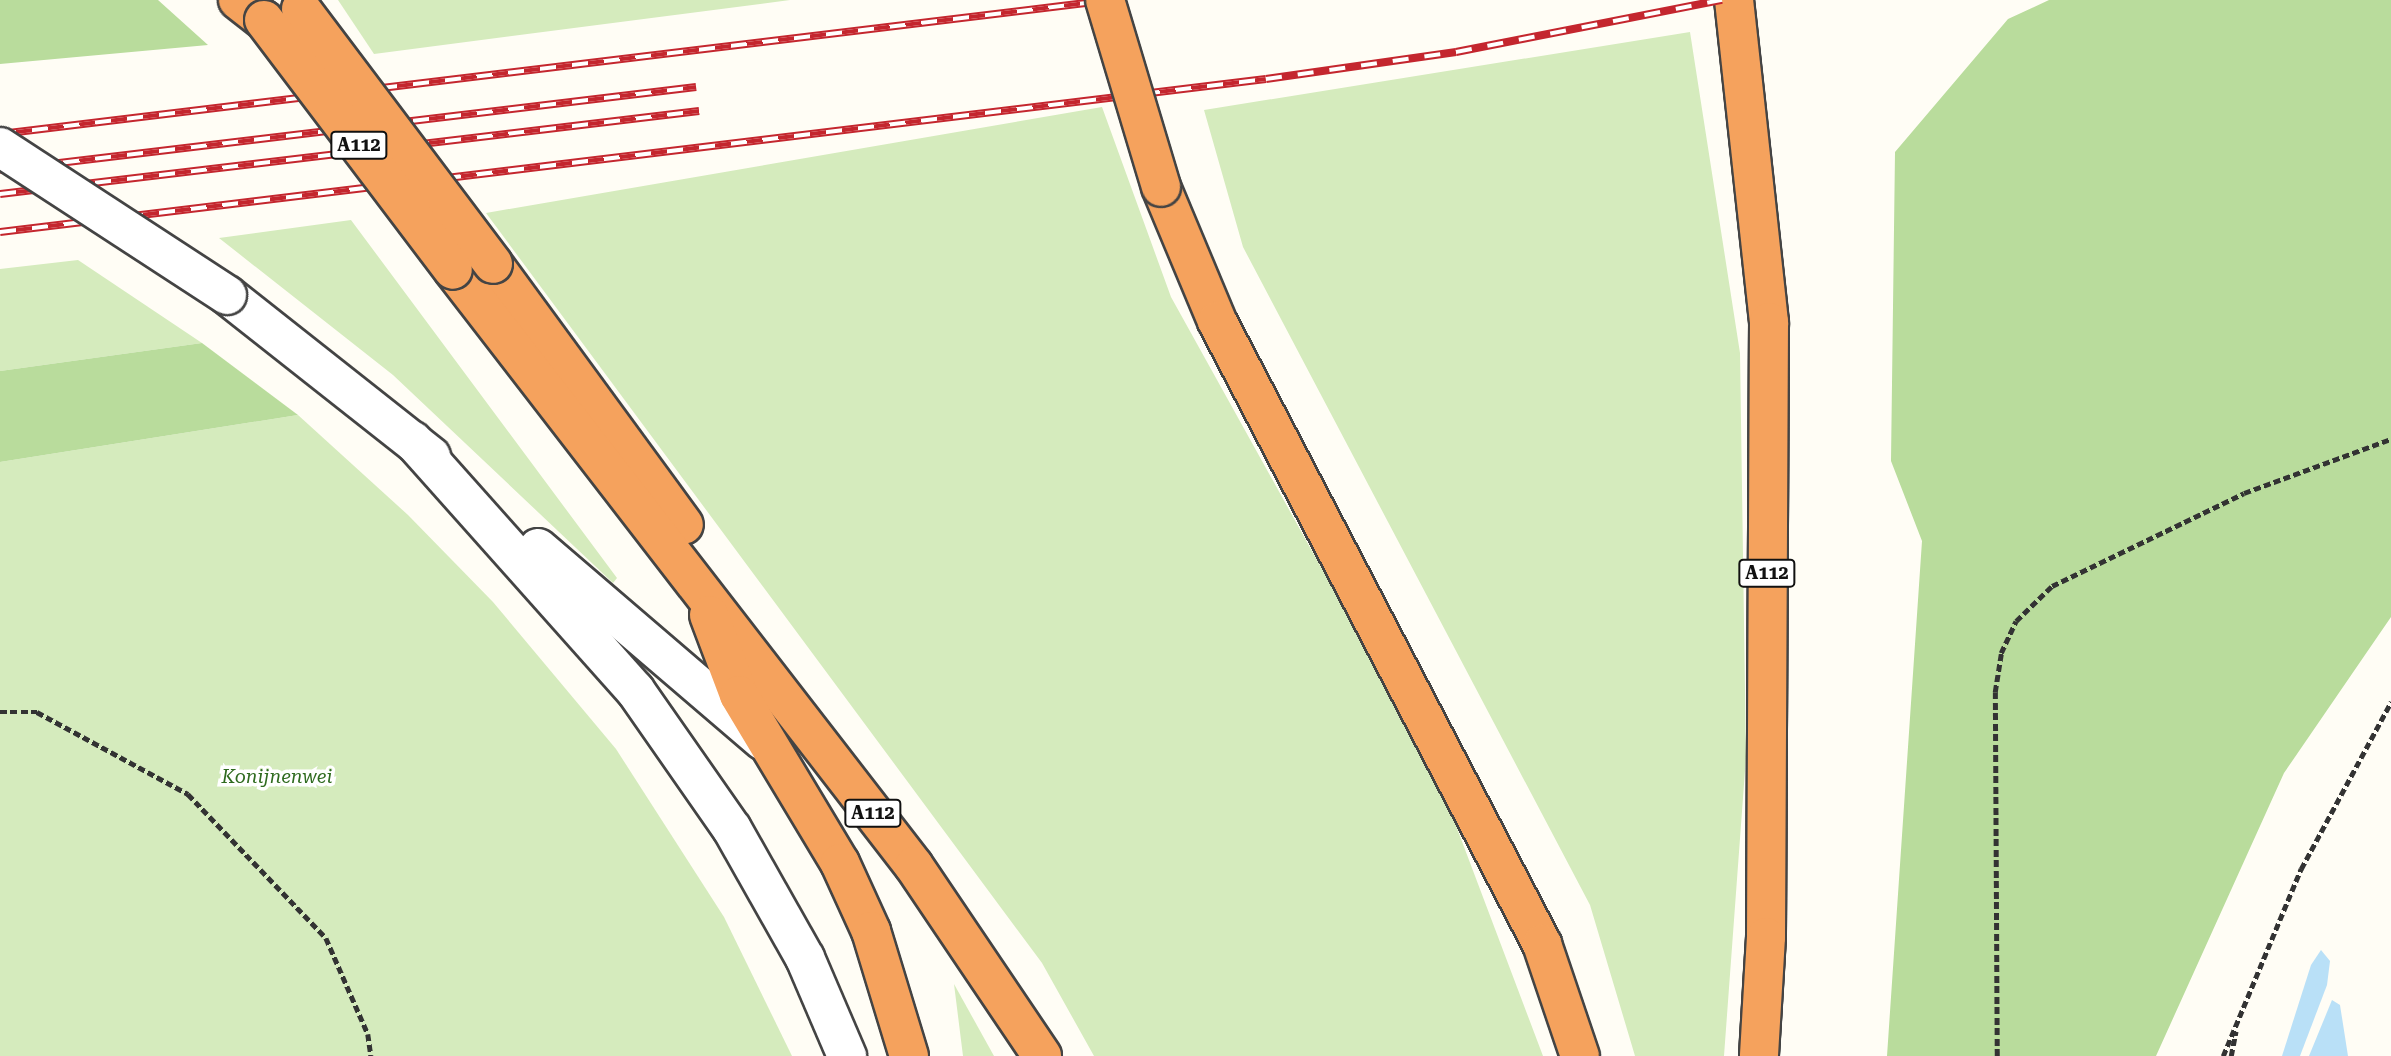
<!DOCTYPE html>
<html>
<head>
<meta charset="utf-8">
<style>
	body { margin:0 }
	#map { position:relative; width:2391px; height:1056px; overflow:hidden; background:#fffdf5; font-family:"Roboto Serif",serif }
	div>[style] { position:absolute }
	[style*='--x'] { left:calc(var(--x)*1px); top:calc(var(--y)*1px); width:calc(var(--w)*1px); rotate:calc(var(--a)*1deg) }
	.green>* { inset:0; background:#d5ebbd }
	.forest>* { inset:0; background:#b9dc9c }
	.water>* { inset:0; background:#b9e0f7 }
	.path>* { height:4.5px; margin-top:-2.25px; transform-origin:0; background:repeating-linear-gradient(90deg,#333 0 7px,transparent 0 10.5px) }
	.roads { filter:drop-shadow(2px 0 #444) drop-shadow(-2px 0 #444) drop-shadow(0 2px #444) drop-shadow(0 -2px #444) }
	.minor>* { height:38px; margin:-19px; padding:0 19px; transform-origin:19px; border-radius:19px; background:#fff }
	.highway>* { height:38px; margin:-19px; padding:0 19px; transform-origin:19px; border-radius:19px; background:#f5a25d }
	.rail>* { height:8px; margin-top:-4px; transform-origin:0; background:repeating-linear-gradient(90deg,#fff 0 16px,#c4262e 0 32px); box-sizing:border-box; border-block:2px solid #c4262e }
	.bridges { filter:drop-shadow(2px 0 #444) drop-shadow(-2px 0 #444) drop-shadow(0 2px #444) drop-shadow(0 -2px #444) }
	.minor-bridge>* { height:38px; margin:-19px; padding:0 19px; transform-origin:19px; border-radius:19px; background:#fff }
	.highway-bridge>* { height:38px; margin:-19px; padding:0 19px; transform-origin:19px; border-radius:19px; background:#f5a25d }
	span { translate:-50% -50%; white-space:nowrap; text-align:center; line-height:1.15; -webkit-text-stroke:7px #fff; paint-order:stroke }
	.shield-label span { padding:2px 5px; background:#fff; border:2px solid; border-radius:5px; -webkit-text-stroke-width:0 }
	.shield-label { font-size:18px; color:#111; font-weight:700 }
	.park-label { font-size:19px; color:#2f6b1f; font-style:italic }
</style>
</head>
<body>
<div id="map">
	<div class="green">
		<i style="clip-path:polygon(338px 0,790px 0,374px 54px)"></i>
		<i style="clip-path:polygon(1690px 32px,1740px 353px,1746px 757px,1724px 1056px,1635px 1056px,1590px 905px,1243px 247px,1204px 110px)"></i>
		<i style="clip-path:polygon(1102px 107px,1171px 297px,1438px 778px,1543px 1056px,1094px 1056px,1042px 963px,486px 213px)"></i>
		<i style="clip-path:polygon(351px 220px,617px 578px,613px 583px,393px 375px,219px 238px)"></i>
		<i style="clip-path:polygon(78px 260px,202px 343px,0 371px,0 269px)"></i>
		<i style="clip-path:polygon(298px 415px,408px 515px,493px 602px,616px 749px,724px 917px,792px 1056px,0 1056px,0 462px)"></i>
		<i style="clip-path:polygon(954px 984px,994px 1056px,963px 1056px)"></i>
	</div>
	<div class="forest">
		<i style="clip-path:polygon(0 0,158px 0,208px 45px,0 64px)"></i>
		<i style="clip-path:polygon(2049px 0,2391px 0,2391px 617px,2284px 773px,2156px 1056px,1887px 1056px,1922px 541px,1891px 461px,1895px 152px,2008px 19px)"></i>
		<i style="clip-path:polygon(202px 343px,298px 415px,0 462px,0 371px)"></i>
	</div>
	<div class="water">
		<i style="clip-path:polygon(2321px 950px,2330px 961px,2327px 985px,2300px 1056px,2282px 1056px,2311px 965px)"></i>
		<i style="clip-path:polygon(2332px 1000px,2340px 1005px,2348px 1056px,2309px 1056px)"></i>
	</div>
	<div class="path">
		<i style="--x:0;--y:712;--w:37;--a:0"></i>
		<i style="--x:37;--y:712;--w:172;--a:28.5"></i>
		<i style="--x:188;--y:794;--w:199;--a:46.2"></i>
		<i style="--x:326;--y:938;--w:105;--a:66.4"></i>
		<i style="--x:368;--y:1034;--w:22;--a:82"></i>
		<i style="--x:1997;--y:1056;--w:364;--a:-90.3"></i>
		<i style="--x:1995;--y:692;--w:39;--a:-81"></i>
		<i style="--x:2001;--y:653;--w:35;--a:-65"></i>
		<i style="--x:2016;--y:621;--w:50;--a:-44.2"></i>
		<i style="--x:2052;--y:586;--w:213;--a:-25.8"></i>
		<i style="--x:2244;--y:493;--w:157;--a:-20.2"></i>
		<i style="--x:2223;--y:1056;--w:203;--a:-67.4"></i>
		<i style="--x:2301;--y:869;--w:190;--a:-61.7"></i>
		<i style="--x:2231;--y:1056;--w:25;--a:-79"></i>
	</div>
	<div class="roads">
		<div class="minor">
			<i style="--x:227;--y:295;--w:260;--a:38.3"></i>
			<i style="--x:413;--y:441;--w:334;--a:48.3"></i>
			<i style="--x:635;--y:690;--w:169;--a:55.1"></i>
			<i style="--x:732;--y:829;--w:148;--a:60.5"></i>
			<i style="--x:805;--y:958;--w:107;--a:66.8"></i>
			<i style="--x:538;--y:548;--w:296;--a:40.6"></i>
		</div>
		<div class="highway">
			<i style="--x:238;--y:0;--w:33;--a:38"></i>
			<i style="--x:1734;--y:0;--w:324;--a:83.8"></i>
			<i style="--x:1769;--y:322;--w:615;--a:90.28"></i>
			<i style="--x:1766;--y:937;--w:119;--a:93.4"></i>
			<i style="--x:1161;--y:187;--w:145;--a:67.3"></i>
			<i style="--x:1217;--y:321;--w:703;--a:62.45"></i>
			<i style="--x:1542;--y:944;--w:118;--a:71.3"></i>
			<i style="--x:493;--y:264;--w:323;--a:53.8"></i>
			<i style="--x:453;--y:270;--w:753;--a:52.28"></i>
			<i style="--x:914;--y:866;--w:229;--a:56"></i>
			<i style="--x:709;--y:615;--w:85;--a:69.4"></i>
			<i style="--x:739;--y:695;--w:196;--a:59"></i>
			<i style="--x:840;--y:863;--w:75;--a:65.5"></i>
			<i style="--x:871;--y:931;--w:131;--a:73.1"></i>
		</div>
	</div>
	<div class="rail">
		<i style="--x:0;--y:134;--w:1118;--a:-6.88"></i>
		<i style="--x:0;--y:170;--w:701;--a:-6.8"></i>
		<i style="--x:0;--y:194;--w:704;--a:-6.77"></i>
		<i style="--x:0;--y:232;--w:1275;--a:-6.89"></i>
		<i style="--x:1266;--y:79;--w:192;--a:-8.1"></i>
		<i style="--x:1456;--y:52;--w:271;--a:-11.1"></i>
	</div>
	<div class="bridges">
		<div class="minor-bridge">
			<i style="--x:0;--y:147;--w:271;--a:33.1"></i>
		</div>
		<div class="highway-bridge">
			<i style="--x:1105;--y:0;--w:195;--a:73.3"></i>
			<i style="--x:301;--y:9;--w:319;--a:53"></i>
			<i style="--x:264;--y:20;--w:313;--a:52.9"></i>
		</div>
	</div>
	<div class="shield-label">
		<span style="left:359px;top:145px">A112</span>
		<span style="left:1767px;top:573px">A112</span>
		<span style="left:873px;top:813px">A112</span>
	</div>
	<div class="park-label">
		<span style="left:277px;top:777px">Konijnenwei</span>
	</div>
</div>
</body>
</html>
